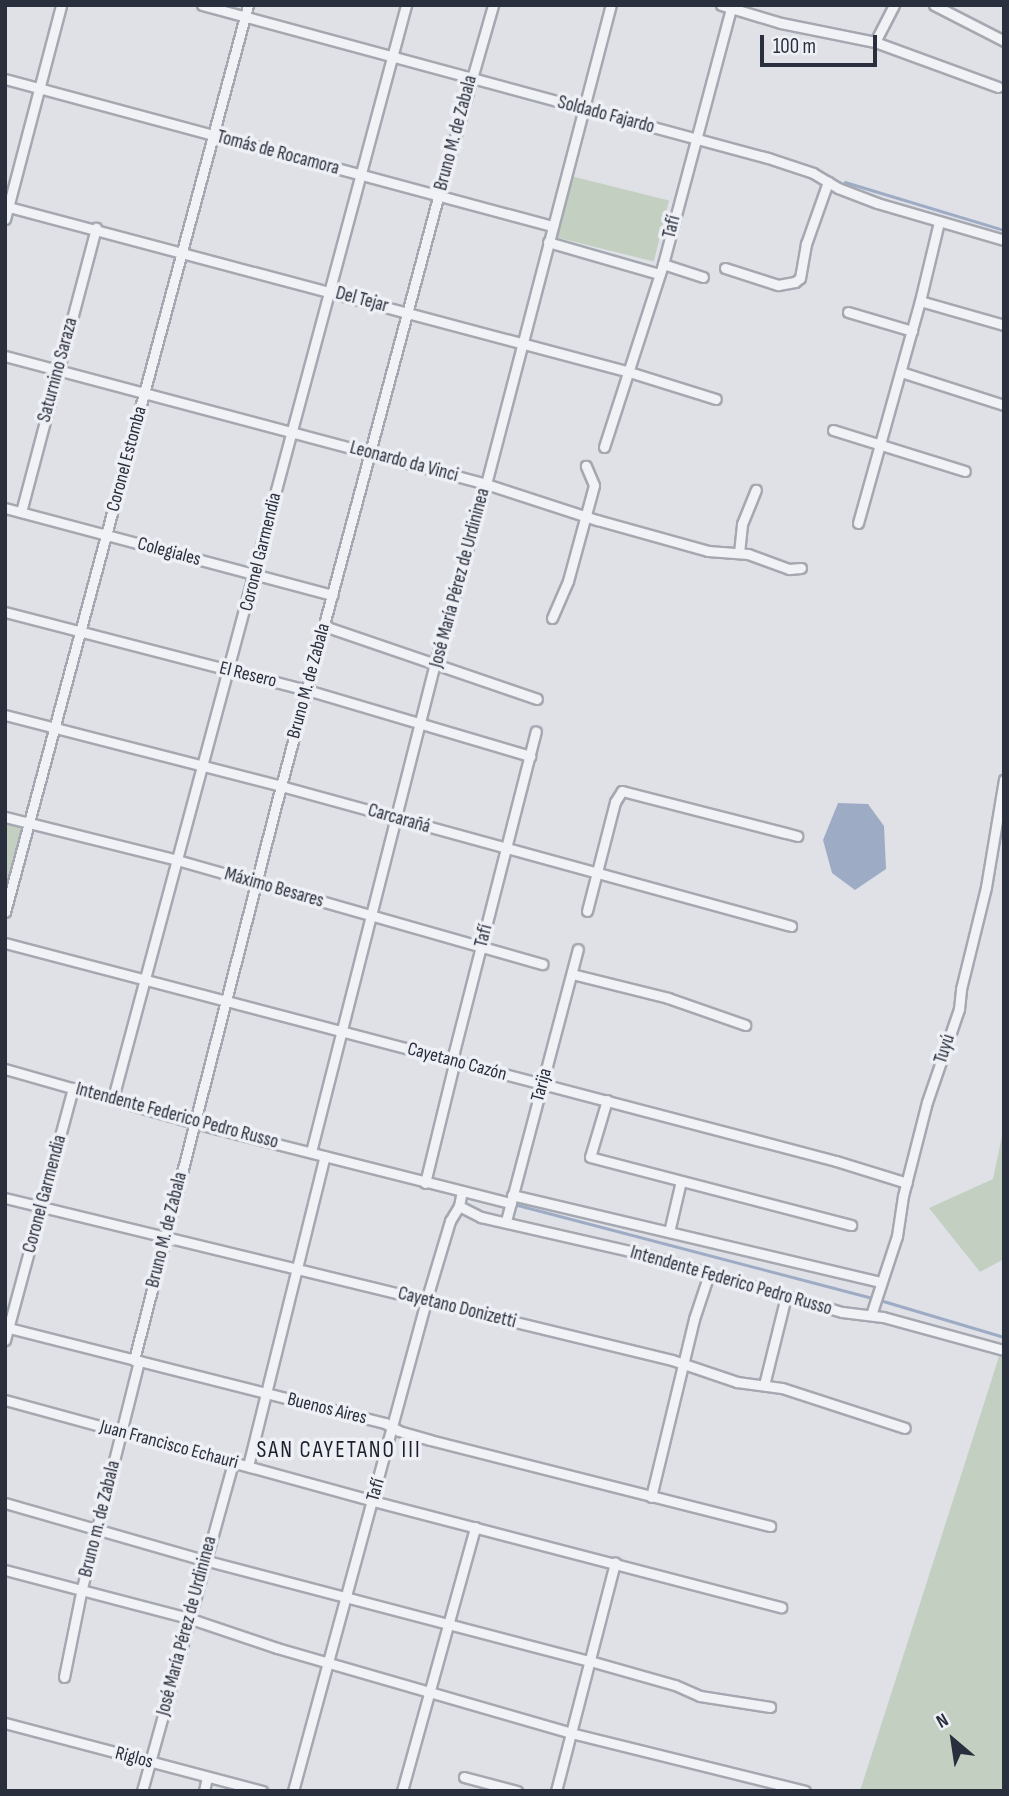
<!DOCTYPE html>
<html>
<head>
<meta charset="utf-8">
<style>
	body { margin:0 }
	#map { position:relative; width:1009px; height:1796px; overflow:hidden; background:#dfe1e7; font-family:"Sofia Sans Condensed",sans-serif }
	div>[style] { position:absolute }
	[style*='--x'] { left:calc(var(--x)*1px); top:calc(var(--y)*1px); width:calc(var(--w)*1px); rotate:calc(var(--a)*1deg) }
	.green>* { inset:0; background:#c3d0c1; transform-origin:0 0 }
	.water>* { inset:0; background:#9dacc4 }
	.stream>* { height:2.5px; margin:-1.25px; padding:0 1.25px; transform-origin:1.25px; border-radius:1.25px; background:#9dacc4 }
	.roads { filter:drop-shadow(2px 0 #a5a8b1) drop-shadow(-2px 0 #a5a8b1) drop-shadow(0 2px #a5a8b1) drop-shadow(0 -2px #a5a8b1) }
	.minor>* { height:9px; margin:-4.5px; padding:0 4.5px; transform-origin:4.5px; border-radius:4.5px; background:#f1f2f6 }
	span { translate:-50% -50%; white-space:nowrap; text-align:center; line-height:1.15; -webkit-text-stroke:7px #eef0f5; paint-order:stroke }
	.street-label { font-size:19px; color:#292f3d }
	.quarter-label { font-size:23px; color:#1c202d; letter-spacing:2px }
	.frame { position:absolute; inset:0; border:7px solid #292f3d; pointer-events:none }
	.north { position:absolute; left:918px; top:1705px; width:70px; height:70px; -webkit-text-stroke:5px #eef0f5; paint-order:stroke; rotate:331deg; font-size:19px; font-weight:700; line-height:28px; text-align:center; color:#292f3d }
	.north::after { content:''; display:block; margin:auto; width:24px; height:32px; background:#292f3d; clip-path:polygon(50% 0,100% 100%,50% 72%,0 100%) }
	.scale { position:absolute; left:760px; top:35px; width:117px; height:32px; box-sizing:border-box; border:4px solid #292f3d; border-top:0; padding-left:9px; font-size:21px; line-height:24px; white-space:nowrap; color:#292f3d; -webkit-text-stroke:5px #eef0f5; paint-order:stroke }
</style>
</head>
<body>
<div id="map">
	<div class="green">
		<i style="left:571px;top:176px;width:101px;height:63px;rotate:14deg"></i>
		<i style="clip-path:polygon(5px 821px,22px 826px,5px 889px)"></i>
		<i style="clip-path:polygon(1004px 1126px,1004px 1259px,980px 1272px,929px 1208px,993px 1179px)"></i>
		<i style="clip-path:polygon(1003px 1344px,1004px 1791px,860px 1791px)"></i>
	</div>
	<div class="water">
		<i style="clip-path:polygon(838px 803px,868px 804px,884px 826px,886px 869px,855px 890px,832px 873px,823px 840px)"></i>
	</div>
	<div class="stream">
		<i style="--x:845;--y:182;--w:166;--a:16.8"></i>
		<i style="--x:514;--y:1204;--w:371;--a:14.7"></i>
		<i style="--x:880;--y:1300;--w:129;--a:16.6"></i>
	</div>
	<div class="roads">
		<div class="minor">
			<i style="--x:202;--y:5;--w:586;--a:15.13"></i>
			<i style="--x:768;--y:158;--w:47;--a:18.4"></i>
			<i style="--x:813;--y:173;--w:29;--a:31"></i>
			<i style="--x:838;--y:188;--w:42;--a:21"></i>
			<i style="--x:877;--y:203;--w:132;--a:16.2"></i>
			<i style="--x:721;--y:5;--w:63;--a:16.7"></i>
			<i style="--x:781;--y:23;--w:96;--a:11.4"></i>
			<i style="--x:875;--y:42;--w:131;--a:20.1"></i>
			<i style="--x:934;--y:5;--w:79;--a:27.2"></i>
			<i style="--x:875;--y:42;--w:42;--a:-62.8"></i>
			<i style="--x:5;--y:79;--w:566;--a:15.04"></i>
			<i style="--x:5;--y:206;--w:643;--a:14.88"></i>
			<i style="--x:626;--y:371;--w:94;--a:17.3"></i>
			<i style="--x:5;--y:219;--w:221;--a:-75.3"></i>
			<i style="--x:548;--y:242;--w:116;--a:16.1"></i>
			<i style="--x:663;--y:264;--w:42;--a:18"></i>
			<i style="--x:725;--y:268;--w:56;--a:17.8"></i>
			<i style="--x:778;--y:285;--w:17;--a:-10"></i>
			<i style="--x:795;--y:282;--w:6;--a:-39"></i>
			<i style="--x:800;--y:278;--w:35;--a:-80"></i>
			<i style="--x:806;--y:244;--w:66;--a:-70.5"></i>
			<i style="--x:920;--y:301;--w:87;--a:15.9"></i>
			<i style="--x:848;--y:312;--w:67;--a:16.5"></i>
			<i style="--x:5;--y:356;--w:498;--a:14.9"></i>
			<i style="--x:486;--y:484;--w:117;--a:18"></i>
			<i style="--x:597;--y:520;--w:115;--a:15.6"></i>
			<i style="--x:708;--y:551;--w:40;--a:4.3"></i>
			<i style="--x:748;--y:554;--w:44;--a:20.1"></i>
			<i style="--x:789;--y:569;--w:12;--a:-5"></i>
			<i style="--x:901;--y:372;--w:108;--a:17.8"></i>
			<i style="--x:833;--y:430;--w:138;--a:17.3"></i>
			<i style="--x:604;--y:447;--w:192;--a:-72.1"></i>
			<i style="--x:663;--y:264;--w:268;--a:-75.1"></i>
			<i style="--x:5;--y:508;--w:339;--a:14.9"></i>
			<i style="--x:21;--y:512;--w:294;--a:-75.2"></i>
			<i style="--x:858;--y:523;--w:230;--a:-74.4"></i>
			<i style="--x:920;--y:301;--w:81;--a:-76.5"></i>
			<i style="--x:739;--y:553;--w:29;--a:-84"></i>
			<i style="--x:742;--y:524;--w:37;--a:-68"></i>
			<i style="--x:5;--y:612;--w:312;--a:14.5"></i>
			<i style="--x:307;--y:690;--w:233;--a:16.5"></i>
			<i style="--x:552;--y:618;--w:40;--a:-66.6"></i>
			<i style="--x:568;--y:581;--w:99;--a:-74.8"></i>
			<i style="--x:594;--y:485;--w:21;--a:-113"></i>
			<i style="--x:324;--y:626;--w:225;--a:18.9"></i>
			<i style="--x:5;--y:715;--w:285;--a:14.4"></i>
			<i style="--x:281;--y:786;--w:529;--a:15.35"></i>
			<i style="--x:5;--y:817;--w:177;--a:14"></i>
			<i style="--x:177;--y:860;--w:380;--a:15.9"></i>
			<i style="--x:587;--y:911;--w:113;--a:-75.6"></i>
			<i style="--x:615;--y:802;--w:13;--a:-58"></i>
			<i style="--x:622;--y:791;--w:181;--a:14.4"></i>
			<i style="--x:5;--y:912;--w:939;--a:-75"></i>
			<i style="--x:5;--y:943;--w:859;--a:14.7"></i>
			<i style="--x:836;--y:1161;--w:74;--a:17.2"></i>
			<i style="--x:572;--y:974;--w:99;--a:14"></i>
			<i style="--x:668;--y:998;--w:82;--a:19.3"></i>
			<i style="--x:5;--y:1069;--w:197;--a:15.9"></i>
			<i style="--x:194;--y:1123;--w:327;--a:14.2"></i>
			<i style="--x:113;--y:1098;--w:1132;--a:-74.99"></i>
			<i style="--x:607;--y:1100;--w:59;--a:106.6"></i>
			<i style="--x:590;--y:1157;--w:270;--a:14.6"></i>
			<i style="--x:311;--y:1152;--w:504;--a:-75.77"></i>
			<i style="--x:435;--y:663;--w:186;--a:-74.1"></i>
			<i style="--x:486;--y:484;--w:495;--a:-75.4"></i>
			<i style="--x:425;--y:1183;--w:118;--a:-76.3"></i>
			<i style="--x:453;--y:1068;--w:12;--a:-90"></i>
			<i style="--x:453;--y:1056;--w:335;--a:-75.7"></i>
			<i style="--x:512;--y:1195;--w:378;--a:13.3"></i>
			<i style="--x:5;--y:1198;--w:686;--a:13.65"></i>
			<i style="--x:672;--y:1360;--w:69;--a:18.7"></i>
			<i style="--x:737;--y:1382;--w:45;--a:7.6"></i>
			<i style="--x:782;--y:1388;--w:129;--a:18"></i>
			<i style="--x:459;--y:1206;--w:25;--a:27"></i>
			<i style="--x:481;--y:1217;--w:170;--a:12.9"></i>
			<i style="--x:647;--y:1255;--w:203;--a:16.3"></i>
			<i style="--x:842;--y:1312;--w:41;--a:7"></i>
			<i style="--x:883;--y:1317;--w:125;--a:15.3"></i>
			<i style="--x:506;--y:1221;--w:281;--a:-75.2"></i>
			<i style="--x:669;--y:1232;--w:52;--a:-76.8"></i>
			<i style="--x:871;--y:1315;--w:83;--a:-71.8"></i>
			<i style="--x:897;--y:1236;--w:40;--a:-81.5"></i>
			<i style="--x:903;--y:1196;--w:97;--a:-75.7"></i>
			<i style="--x:927;--y:1102;--w:98;--a:-71"></i>
			<i style="--x:959;--y:1009;--w:20;--a:-84"></i>
			<i style="--x:961;--y:989;--w:105;--a:-76.2"></i>
			<i style="--x:986;--y:887;--w:109;--a:-80.5"></i>
			<i style="--x:5;--y:1327;--w:392;--a:14.2"></i>
			<i style="--x:385;--y:1423;--w:16;--a:30"></i>
			<i style="--x:399;--y:1431;--w:32;--a:16"></i>
			<i style="--x:430;--y:1440;--w:351;--a:14.2"></i>
			<i style="--x:5;--y:1340;--w:261;--a:-74.9"></i>
			<i style="--x:134;--y:1360;--w:593;--a:-75.64"></i>
			<i style="--x:281;--y:786;--w:610;--a:-75.07"></i>
			<i style="--x:438;--y:197;--w:200;--a:-74"></i>
			<i style="--x:764;--y:1385;--w:92;--a:-76.1"></i>
			<i style="--x:5;--y:1400;--w:382;--a:15.3"></i>
			<i style="--x:373;--y:1501;--w:422;--a:14.6"></i>
			<i style="--x:248;--y:1466;--w:319;--a:-76.1"></i>
			<i style="--x:651;--y:1497;--w:183;--a:-76.4"></i>
			<i style="--x:694;--y:1319;--w:47;--a:-71.6"></i>
			<i style="--x:5;--y:1503;--w:207;--a:16"></i>
			<i style="--x:204;--y:1560;--w:399;--a:14.7"></i>
			<i style="--x:590;--y:1661;--w:88;--a:15.8"></i>
			<i style="--x:675;--y:1685;--w:27;--a:24"></i>
			<i style="--x:700;--y:1696;--w:71;--a:8.9"></i>
			<i style="--x:5;--y:1570;--w:189;--a:14.7"></i>
			<i style="--x:188;--y:1618;--w:94;--a:18.6"></i>
			<i style="--x:277;--y:1648;--w:306;--a:16.1"></i>
			<i style="--x:571;--y:1733;--w:241;--a:13.9"></i>
			<i style="--x:64;--y:1677;--w:91;--a:-78.6"></i>
			<i style="--x:82;--y:1588;--w:234;--a:-75.9"></i>
			<i style="--x:5;--y:1723;--w:266;--a:14.8"></i>
			<i style="--x:464;--y:1777;--w:55;--a:14.8"></i>
			<i style="--x:142;--y:1791;--w:341;--a:-74.5"></i>
			<i style="--x:204;--y:1791;--w:14;--a:-78"></i>
			<i style="--x:293;--y:1791;--w:508;--a:-74.81"></i>
			<i style="--x:426;--y:1301;--w:84;--a:-73.3"></i>
			<i style="--x:450;--y:1221;--w:17;--a:-59"></i>
			<i style="--x:459;--y:1206;--w:15;--a:-79"></i>
			<i style="--x:402;--y:1791;--w:274;--a:-74.5"></i>
			<i style="--x:556;--y:1791;--w:236;--a:-75.5"></i>
		</div>
	</div>
	<div class="street-label">
		<span style="left:606px;top:115px;rotate:15deg">Soldado Fajardo</span>
		<span style="left:456px;top:133px;rotate:-75deg">Bruno M. de Zabala</span>
		<span style="left:278px;top:153px;rotate:15deg">Tomás de Rocamora</span>
		<span style="left:672px;top:227px;rotate:-76deg">Tafí</span>
		<span style="left:362px;top:300px;rotate:15deg">Del Tejar</span>
		<span style="left:58px;top:370px;rotate:-75deg">Saturnino Saraza</span>
		<span style="left:127px;top:459px;rotate:-75deg">Coronel Estomba</span>
		<span style="left:404px;top:462px;rotate:15deg">Leonardo da Vinci</span>
		<span style="left:169px;top:552px;rotate:15deg">Colegiales</span>
		<span style="left:261px;top:552px;rotate:-76deg">Coronel Garmendia</span>
		<span style="left:460px;top:578px;rotate:-75deg">José María Pérez de Urdininea</span>
		<span style="left:248px;top:675px;rotate:14deg">El Resero</span>
		<span style="left:309px;top:681px;rotate:-75deg">Bruno M. de Zabala</span>
		<span style="left:399px;top:819px;rotate:16deg">Carcarañá</span>
		<span style="left:274px;top:888px;rotate:16deg">Máximo Besares</span>
		<span style="left:484px;top:936px;rotate:-76deg">Tafí</span>
		<span style="left:945px;top:1049px;rotate:-72deg">Tuyú</span>
		<span style="left:457px;top:1062px;rotate:15deg">Cayetano Cazón</span>
		<span style="left:542px;top:1085px;rotate:-75deg">Tarija</span>
		<span style="left:177px;top:1116px;rotate:15deg">Intendente Federico Pedro Russo</span>
		<span style="left:45px;top:1194px;rotate:-75deg">Coronel Garmendia</span>
		<span style="left:167px;top:1230px;rotate:-76deg">Bruno M. de Zabala</span>
		<span style="left:731px;top:1281px;rotate:16deg">Intendente Federico Pedro Russo</span>
		<span style="left:457px;top:1308px;rotate:14deg">Cayetano Donizetti</span>
		<span style="left:327px;top:1409px;rotate:14deg">Buenos Aires</span>
		<span style="left:169px;top:1445px;rotate:15deg">Juan Francisco Echauri</span>
		<span style="left:376px;top:1490px;rotate:-74deg">Tafí</span>
		<span style="left:100px;top:1519px;rotate:-76deg">Bruno m. de Zabala</span>
		<span style="left:187px;top:1626px;rotate:-75deg">José María Pérez de Urdininea</span>
		<span style="left:134px;top:1758px;rotate:15deg">Riglos</span>
	</div>
	<div class="quarter-label">
		<span style="left:339px;top:1450px">SAN CAYETANO III</span>
	</div>
	<div class="frame"></div>
	<div class="north">N</div>
	<div class="scale">100 m</div>
</div>
</body>
</html>
